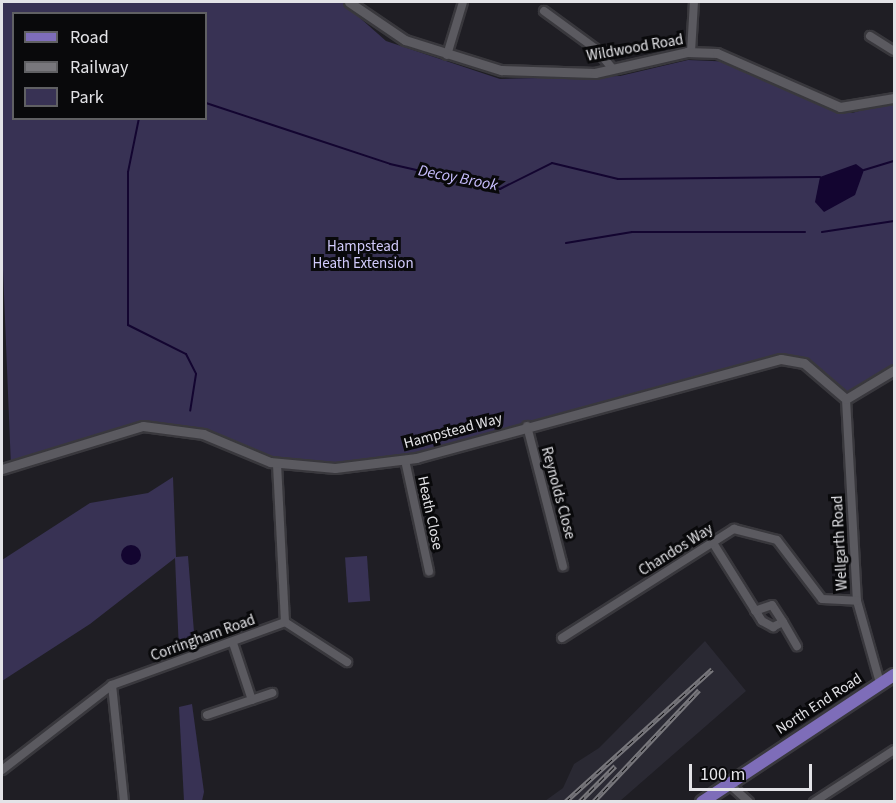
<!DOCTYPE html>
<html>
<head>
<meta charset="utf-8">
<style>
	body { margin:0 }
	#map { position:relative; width:896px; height:803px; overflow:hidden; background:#1f1e24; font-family:"Source Sans 3",sans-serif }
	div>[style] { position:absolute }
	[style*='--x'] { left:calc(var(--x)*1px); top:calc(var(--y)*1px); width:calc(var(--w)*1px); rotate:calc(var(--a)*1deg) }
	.built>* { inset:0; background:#2a2933 }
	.green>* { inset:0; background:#383254; transform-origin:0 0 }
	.water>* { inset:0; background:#130530 }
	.round { border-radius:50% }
	.stream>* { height:2px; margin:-1px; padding:0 1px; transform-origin:1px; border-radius:1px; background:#130530 }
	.roads { filter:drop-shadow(2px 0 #39383d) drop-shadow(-2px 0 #39383d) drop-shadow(0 2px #39383d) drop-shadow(0 -2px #39383d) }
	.minor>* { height:8px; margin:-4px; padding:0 4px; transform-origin:4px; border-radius:4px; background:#5b5a60 }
	.tertiary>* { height:9px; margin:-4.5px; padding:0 4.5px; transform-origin:4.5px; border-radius:4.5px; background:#5b5a60 }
	.primary>* { height:12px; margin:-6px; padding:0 6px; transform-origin:6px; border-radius:6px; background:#7e6db9 }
	.rail>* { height:4.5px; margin-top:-2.25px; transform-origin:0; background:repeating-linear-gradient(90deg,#09090b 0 7px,#78777c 0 14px); box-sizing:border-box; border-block:2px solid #78777c }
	span { translate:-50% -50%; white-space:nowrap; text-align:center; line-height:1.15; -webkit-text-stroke:6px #09090b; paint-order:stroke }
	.street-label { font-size:15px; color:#e3e3e7 }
	.park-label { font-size:15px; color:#d2cbfc }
	.water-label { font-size:16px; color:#c7bdfd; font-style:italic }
	.frame { position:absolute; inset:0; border:3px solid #e3e3e7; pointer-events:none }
	.legend { position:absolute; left:12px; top:12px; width:195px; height:108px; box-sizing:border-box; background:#09090b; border:2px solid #606063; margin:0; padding:8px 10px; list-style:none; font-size:18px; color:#e3e3e7 }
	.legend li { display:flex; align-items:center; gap:12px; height:30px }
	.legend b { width:30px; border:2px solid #606063 }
	.scale { position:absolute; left:689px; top:764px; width:123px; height:27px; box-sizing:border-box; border:3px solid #e3e3e7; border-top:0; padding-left:8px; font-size:18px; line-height:21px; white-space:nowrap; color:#e3e3e7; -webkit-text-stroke:4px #09090b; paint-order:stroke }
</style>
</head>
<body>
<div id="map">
	<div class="built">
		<i style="clip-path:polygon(705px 641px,746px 691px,620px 801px,545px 801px,563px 788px,574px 764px,599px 748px)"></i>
	</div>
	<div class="green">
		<i style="clip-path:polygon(evenodd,2px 2px,342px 2px,386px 41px,500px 79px,620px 76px,688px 60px,736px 62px,828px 107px,852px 113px,894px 101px,894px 371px,846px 399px,797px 359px,405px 460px,335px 468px,277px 463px,203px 434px,124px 429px,11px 467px,2px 245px,2px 2px,14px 14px,206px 14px,206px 118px,14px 118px,14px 14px)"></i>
		<i style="clip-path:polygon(173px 477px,176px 557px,188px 556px,195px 645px,179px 651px,175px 558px,90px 624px,2px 681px,2px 560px,90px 503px,148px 493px)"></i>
		<i style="left:367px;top:556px;width:45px;height:22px;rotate:86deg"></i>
		<i style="clip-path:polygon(192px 704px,204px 792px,202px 801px,184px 801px,179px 707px)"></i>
	</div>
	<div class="water">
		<i style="clip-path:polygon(856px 164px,864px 170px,855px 195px,824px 212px,815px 202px,820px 177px)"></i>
		<i class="round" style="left:121px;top:545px;width:20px;height:20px"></i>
	</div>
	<div class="stream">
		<i style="--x:206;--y:103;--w:194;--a:18.3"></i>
		<i style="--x:390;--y:164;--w:113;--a:12.8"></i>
		<i style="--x:500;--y:189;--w:58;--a:-26.6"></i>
		<i style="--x:552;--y:163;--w:68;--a:13.6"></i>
		<i style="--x:618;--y:179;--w:202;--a:-0.6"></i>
		<i style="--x:139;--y:118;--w:55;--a:101.5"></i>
		<i style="--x:128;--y:172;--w:153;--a:90"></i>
		<i style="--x:128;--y:325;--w:65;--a:26.6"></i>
		<i style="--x:186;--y:354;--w:22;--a:63"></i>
		<i style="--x:196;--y:374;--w:37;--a:99"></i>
		<i style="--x:864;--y:170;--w:31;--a:-17"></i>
		<i style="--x:822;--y:232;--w:73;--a:-8.7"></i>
		<i style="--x:566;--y:243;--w:67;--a:-9.5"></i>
		<i style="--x:632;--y:232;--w:173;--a:0"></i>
	</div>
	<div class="roads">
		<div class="minor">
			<i style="--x:544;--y:11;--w:64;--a:36.2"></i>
			<i style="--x:596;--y:49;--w:26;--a:50"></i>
			<i style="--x:870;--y:36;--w:28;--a:32"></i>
			<i style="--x:691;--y:52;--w:50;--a:-86.6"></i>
			<i style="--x:447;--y:55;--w:55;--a:-73.2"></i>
			<i style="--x:846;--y:399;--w:202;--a:86.9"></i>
			<i style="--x:857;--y:601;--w:85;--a:74.3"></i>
			<i style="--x:527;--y:426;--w:145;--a:75.6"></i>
			<i style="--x:405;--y:460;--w:114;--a:77.8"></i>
			<i style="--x:713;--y:543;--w:92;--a:57.9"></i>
			<i style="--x:762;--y:621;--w:13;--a:29"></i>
			<i style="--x:773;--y:627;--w:11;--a:-27"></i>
			<i style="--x:783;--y:622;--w:20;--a:-123"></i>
			<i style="--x:772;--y:605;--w:18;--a:161"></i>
			<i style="--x:285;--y:622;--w:74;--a:32.8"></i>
			<i style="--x:783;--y:622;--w:28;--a:60"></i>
			<i style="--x:562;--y:638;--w:204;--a:-32.4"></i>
			<i style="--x:734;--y:529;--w:44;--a:14.3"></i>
			<i style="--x:777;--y:540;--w:74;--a:52.7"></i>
			<i style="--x:822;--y:599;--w:35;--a:3"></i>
			<i style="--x:233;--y:643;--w:60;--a:71.6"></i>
			<i style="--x:112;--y:685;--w:118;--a:84.1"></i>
			<i style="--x:207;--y:715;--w:69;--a:-18.7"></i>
			<i style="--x:2;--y:770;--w:139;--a:-37.7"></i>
			<i style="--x:112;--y:685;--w:184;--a:-20"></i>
			<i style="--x:285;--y:622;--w:159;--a:-92.9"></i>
			<i style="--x:728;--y:783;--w:28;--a:42"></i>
			<i style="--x:814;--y:802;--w:95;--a:-33"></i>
		</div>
		<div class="tertiary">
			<i style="--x:349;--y:2;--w:68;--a:34.2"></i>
			<i style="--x:405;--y:40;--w:101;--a:17.4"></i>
			<i style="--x:501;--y:70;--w:94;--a:1.8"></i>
			<i style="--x:595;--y:73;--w:94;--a:-12.9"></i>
			<i style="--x:687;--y:52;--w:30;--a:2"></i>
			<i style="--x:717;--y:53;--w:134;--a:23.7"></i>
			<i style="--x:840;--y:107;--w:55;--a:-9.5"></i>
			<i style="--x:2;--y:469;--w:147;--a:-17"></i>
			<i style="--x:143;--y:426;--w:61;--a:7.6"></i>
			<i style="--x:203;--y:434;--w:73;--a:22.7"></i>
			<i style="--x:270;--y:462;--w:65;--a:5.3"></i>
			<i style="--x:335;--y:468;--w:82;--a:-7"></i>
			<i style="--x:416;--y:458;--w:378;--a:-15.2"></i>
			<i style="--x:781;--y:359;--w:23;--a:10"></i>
			<i style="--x:804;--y:363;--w:55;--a:40.6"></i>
			<i style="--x:846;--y:399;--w:56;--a:-31.1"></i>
		</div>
		<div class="primary">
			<i style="--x:702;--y:802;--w:230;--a:-33.5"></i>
		</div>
	</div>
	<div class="rail">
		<i style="--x:565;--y:802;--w:198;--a:-42.1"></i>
		<i style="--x:579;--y:802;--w:51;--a:-45"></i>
		<i style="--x:593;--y:802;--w:154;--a:-46.6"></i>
	</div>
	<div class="street-label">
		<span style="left:635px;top:48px;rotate:-10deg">Wildwood Road</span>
		<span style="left:453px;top:431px;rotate:-15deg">Hampstead Way</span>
		<span style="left:558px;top:493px;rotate:75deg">Reynolds Close</span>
		<span style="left:430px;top:513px;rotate:78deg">Heath Close</span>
		<span style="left:840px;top:543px;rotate:-93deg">Wellgarth Road</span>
		<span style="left:676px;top:550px;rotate:-32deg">Chandos Way</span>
		<span style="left:203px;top:638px;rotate:-20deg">Corringham Road</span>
		<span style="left:819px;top:704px;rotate:-33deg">North End Road</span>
	</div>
	<div class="park-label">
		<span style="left:363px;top:255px">Hampstead<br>Heath Extension</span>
	</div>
	<div class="water-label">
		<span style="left:458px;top:178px;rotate:11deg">Decoy Brook</span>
	</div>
	<div class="frame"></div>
	<ul class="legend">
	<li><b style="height:8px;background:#7e6db9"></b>Road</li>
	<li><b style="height:8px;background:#78777c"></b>Railway</li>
	<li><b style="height:16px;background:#383254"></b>Park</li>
	</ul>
	<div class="scale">100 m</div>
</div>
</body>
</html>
